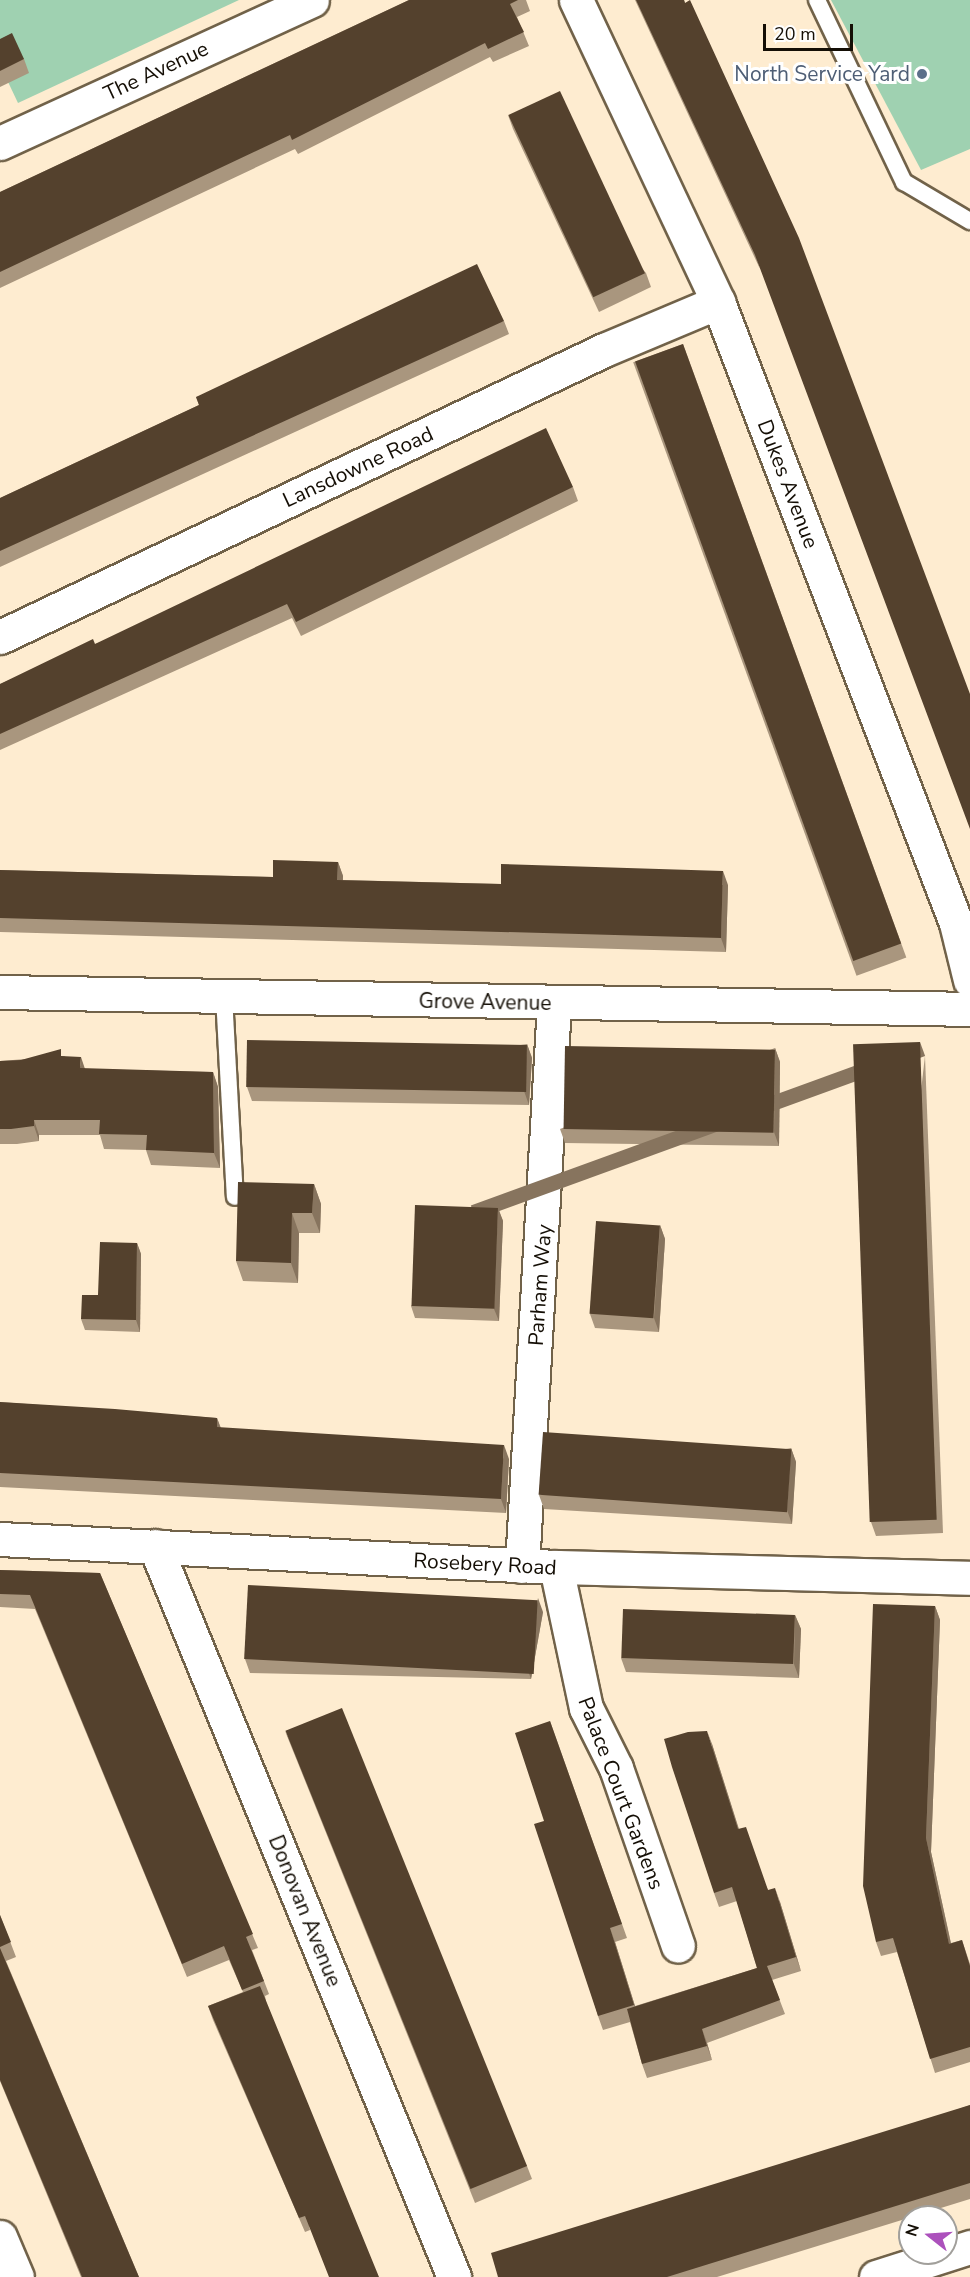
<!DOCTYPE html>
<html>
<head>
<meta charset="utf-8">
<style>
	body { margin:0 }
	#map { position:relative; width:970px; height:2277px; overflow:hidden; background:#feecd0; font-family:"Nunito Sans",sans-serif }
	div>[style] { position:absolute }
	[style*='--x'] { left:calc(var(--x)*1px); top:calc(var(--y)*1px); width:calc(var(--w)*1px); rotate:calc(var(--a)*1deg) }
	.green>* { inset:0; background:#9fd1b1 }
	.roads { filter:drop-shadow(2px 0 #716249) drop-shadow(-2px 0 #716249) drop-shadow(0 2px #716249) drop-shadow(0 -2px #716249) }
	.service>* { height:16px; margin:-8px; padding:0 8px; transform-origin:8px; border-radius:8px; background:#fff }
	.minor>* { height:33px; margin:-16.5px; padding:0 16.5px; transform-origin:16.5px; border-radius:16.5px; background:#fff }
	.tertiary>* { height:33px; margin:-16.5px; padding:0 16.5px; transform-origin:16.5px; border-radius:16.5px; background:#fff }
	.wall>* { inset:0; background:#a9967e; transform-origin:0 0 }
	.shaded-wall>* { inset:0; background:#87745e; transform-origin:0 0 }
	.building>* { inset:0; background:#54412d; transform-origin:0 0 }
	.dots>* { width:16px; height:16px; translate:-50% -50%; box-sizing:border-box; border:3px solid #fff; border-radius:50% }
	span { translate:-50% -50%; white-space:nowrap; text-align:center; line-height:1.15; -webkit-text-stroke:6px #fff; paint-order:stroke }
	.street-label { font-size:21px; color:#140e05 }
	.service-label { font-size:21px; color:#4e5e75 }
	.right { translate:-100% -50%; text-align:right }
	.north { position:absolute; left:898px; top:2205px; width:60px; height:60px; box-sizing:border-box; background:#fff; border:2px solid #a19f9b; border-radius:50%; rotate:287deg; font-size:16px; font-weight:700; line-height:24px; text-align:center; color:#140e05 }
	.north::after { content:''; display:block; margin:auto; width:21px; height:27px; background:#ac51bc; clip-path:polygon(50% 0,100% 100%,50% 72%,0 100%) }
	.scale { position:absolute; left:763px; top:24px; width:90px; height:27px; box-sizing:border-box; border:3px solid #140e05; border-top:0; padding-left:8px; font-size:18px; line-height:21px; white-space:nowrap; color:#140e05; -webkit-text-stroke:4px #fff; paint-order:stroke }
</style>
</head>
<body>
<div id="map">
	<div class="green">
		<i style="clip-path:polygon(0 0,239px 0,18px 103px,0 65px)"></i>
		<i style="clip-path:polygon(831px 0,970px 0,970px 149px,921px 170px)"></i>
	</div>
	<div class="roads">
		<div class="service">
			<i style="--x:817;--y:0;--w:202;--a:64.5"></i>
			<i style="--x:904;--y:182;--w:77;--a:30.6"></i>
			<i style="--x:224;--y:996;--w:201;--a:86.9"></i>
		</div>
		<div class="minor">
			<i style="--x:576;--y:0;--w:334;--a:64.8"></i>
			<i style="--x:718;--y:302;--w:665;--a:69.03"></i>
			<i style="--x:956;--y:923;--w:59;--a:76.2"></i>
			<i style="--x:0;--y:143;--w:343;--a:-24.6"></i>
			<i style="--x:0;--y:637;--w:669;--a:-25.42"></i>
			<i style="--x:604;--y:350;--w:124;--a:-22.8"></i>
			<i style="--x:0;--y:1539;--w:557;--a:2.88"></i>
			<i style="--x:556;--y:1567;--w:414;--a:1.5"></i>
			<i style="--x:155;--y:1546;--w:790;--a:67.75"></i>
			<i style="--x:522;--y:1566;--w:563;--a:-86.74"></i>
			<i style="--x:556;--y:1567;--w:144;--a:78"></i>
			<i style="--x:586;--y:1708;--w:67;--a:63.4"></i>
			<i style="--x:616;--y:1768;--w:188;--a:70.8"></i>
			<i style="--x:0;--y:2237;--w:43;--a:67"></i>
			<i style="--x:876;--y:2277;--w:99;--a:-17.7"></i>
		</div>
		<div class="tertiary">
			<i style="--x:0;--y:992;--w:970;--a:1"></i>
		</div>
	</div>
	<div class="wall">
		<i style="clip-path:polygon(409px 0,526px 0,530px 11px,517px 17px,529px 46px,493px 62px,490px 57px,298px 154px,295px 149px,0 288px,0 192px)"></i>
		<i style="clip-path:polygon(635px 0,684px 0,685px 3px,760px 269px)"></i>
		<i style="clip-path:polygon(0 39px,24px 59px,29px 73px,0 87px)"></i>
		<i style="clip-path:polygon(508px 115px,646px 273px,651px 287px,599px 312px,513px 129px)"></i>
		<i style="clip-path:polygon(504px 321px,509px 334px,0 567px,0 498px,199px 405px,196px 397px)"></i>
		<i style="left:683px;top:344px;width:653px;height:53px;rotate:70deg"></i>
		<i style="clip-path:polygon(573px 487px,578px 501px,301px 636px,292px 618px,0 750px,0 684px,95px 644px)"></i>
		<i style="clip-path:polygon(338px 862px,343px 876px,343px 880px,501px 884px,728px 885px,726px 952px,0 932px,0 870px,273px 877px)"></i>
		<i style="clip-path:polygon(527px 1044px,532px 1058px,529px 1105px,252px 1101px,247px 1087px)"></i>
		<i style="clip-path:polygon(775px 1048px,780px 1062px,779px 1146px,565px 1143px,560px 1129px)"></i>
		<i style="clip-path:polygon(64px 1056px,85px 1069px,213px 1072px,218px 1087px,220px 1168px,151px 1165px,146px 1150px,104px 1149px,100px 1135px,39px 1135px,39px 1141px,17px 1144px,0 1144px,0 1061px)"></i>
		<i style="clip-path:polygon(925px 1056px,943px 1533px,876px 1536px,871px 1522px)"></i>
		<i style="clip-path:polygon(314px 1184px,321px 1204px,320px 1233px,299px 1233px,298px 1283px,243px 1281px,236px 1261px)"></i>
		<i style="clip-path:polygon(498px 1208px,503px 1221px,499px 1321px,415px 1318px,411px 1306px)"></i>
		<i style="clip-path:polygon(660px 1225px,665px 1239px,659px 1332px,595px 1328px,590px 1314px)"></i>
		<i style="clip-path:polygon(137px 1243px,141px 1254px,140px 1332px,85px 1330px,81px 1319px)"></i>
		<i style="clip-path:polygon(0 1402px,217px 1418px,221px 1428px,509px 1459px,506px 1513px,0 1487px)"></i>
		<i style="clip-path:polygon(791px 1448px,796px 1462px,792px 1524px,544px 1509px,539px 1495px)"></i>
		<i style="clip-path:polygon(0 1570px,100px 1573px,258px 1948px,252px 1950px,269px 1994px,265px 1996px,310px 2230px,305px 2232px,213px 2020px,208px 2006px,243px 1992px,229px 1960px,187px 1977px,35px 1609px,0 1607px)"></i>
		<i style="clip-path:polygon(935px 1606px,940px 1620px,931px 1852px,951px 1943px,962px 1940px,970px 1964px,970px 2062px,935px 2073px,897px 1952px,881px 1956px,876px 1942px)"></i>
		<i style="clip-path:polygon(543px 1612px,531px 1679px,250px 1673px,245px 1659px)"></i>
		<i style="clip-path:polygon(795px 1615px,801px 1629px,799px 1678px,626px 1672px,621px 1658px)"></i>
		<i style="clip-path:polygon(550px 1721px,627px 1938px,615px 1942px,635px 2006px,757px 1968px,737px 1901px,719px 1907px,714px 1893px,712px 1744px,739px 1829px,768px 1890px,780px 1902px,801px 1971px,772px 1980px,785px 2014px,707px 2043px,712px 2060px,647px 2078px,642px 2064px,630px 2022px,603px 2030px,598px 2016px,544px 1821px)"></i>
		<i style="clip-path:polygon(285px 1731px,527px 2166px,532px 2179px,475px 2203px)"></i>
		<i style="clip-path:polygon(0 1915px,16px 1957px,6px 1961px,139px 2277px,81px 2277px,0 2081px)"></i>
		<i style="clip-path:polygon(970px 2105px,970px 2199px,717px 2277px,498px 2277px)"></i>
	</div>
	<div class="shaded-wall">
		<i style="clip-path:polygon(338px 862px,343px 876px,342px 893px,337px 880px)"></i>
		<i style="clip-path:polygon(723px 871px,728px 885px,726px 952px,721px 938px)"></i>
		<i style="left:920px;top:1042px;width:15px;height:478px;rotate:70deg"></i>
		<i style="clip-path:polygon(527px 1044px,532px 1058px,529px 1105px,524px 1091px)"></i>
		<i style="clip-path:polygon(775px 1048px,780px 1062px,779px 1146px,774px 1132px)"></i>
		<i style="clip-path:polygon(81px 1057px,86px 1072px,80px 1068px)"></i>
		<i style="clip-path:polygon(213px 1072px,218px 1087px,220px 1168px,214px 1153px)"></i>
		<i style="clip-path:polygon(34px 1120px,39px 1135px,39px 1141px,34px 1126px)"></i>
		<i style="clip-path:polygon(314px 1184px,321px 1204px,320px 1233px,312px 1213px)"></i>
		<i style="clip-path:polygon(498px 1208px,503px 1221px,499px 1321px,494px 1309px)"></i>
		<i style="clip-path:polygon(292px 1213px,299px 1233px,298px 1283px,291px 1263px)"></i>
		<i style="clip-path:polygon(660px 1225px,665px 1239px,659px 1332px,654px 1318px)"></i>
		<i style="clip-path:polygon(137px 1243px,141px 1254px,140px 1332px,136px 1320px)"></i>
		<i style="clip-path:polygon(217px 1418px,222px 1432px,217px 1427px)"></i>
		<i style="clip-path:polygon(504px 1445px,509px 1459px,506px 1513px,501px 1499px)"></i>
		<i style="clip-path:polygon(791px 1448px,796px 1462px,792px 1524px,787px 1510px)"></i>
		<i style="clip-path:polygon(538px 1598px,543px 1612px,531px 1679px,526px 1665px)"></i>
		<i style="clip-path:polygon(935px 1606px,940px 1620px,931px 1852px,954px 1958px,949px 1944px,926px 1838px)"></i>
		<i style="clip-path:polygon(795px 1615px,801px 1629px,799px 1678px,794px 1664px)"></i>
		<i style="clip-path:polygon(707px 1731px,712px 1744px,743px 1843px,738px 1829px)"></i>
		<i style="clip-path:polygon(775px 1888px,780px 1902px,801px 1971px,796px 1957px)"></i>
		<i style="clip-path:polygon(610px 1928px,615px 1942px,639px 2019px,634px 2005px)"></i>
		<i style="clip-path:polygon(702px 2029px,707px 2043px,712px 2060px,707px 2046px)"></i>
	</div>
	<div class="building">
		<i style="clip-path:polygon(409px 0,518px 0,510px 4px,524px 32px,488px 49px,485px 43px,292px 140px,290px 135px,0 272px,0 192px)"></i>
		<i style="clip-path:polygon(636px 0,684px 0,685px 3px,690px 0,799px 238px,970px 694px,970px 829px,755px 255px)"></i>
		<i style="clip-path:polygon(12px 33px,24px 59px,0 71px,0 39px)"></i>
		<i style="left:560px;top:91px;width:201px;height:57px;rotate:65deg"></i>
		<i style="clip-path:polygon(477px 264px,504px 321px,0 551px,0 498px,199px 405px,196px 397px)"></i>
		<i style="left:683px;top:344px;width:638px;height:51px;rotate:70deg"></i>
		<i style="clip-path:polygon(546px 428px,573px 487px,296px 622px,287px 604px,0 734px,0 684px,93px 639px,95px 644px)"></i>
		<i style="clip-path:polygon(273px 860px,338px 862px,337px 880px,501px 884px,501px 864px,723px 871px,721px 938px,0 918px,0 870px,273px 877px)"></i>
		<i style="left:247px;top:1040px;width:280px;height:47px;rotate:1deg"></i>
		<i style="left:920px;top:1042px;width:478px;height:67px;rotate:88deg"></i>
		<i style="left:565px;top:1046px;width:210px;height:83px;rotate:1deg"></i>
		<i style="clip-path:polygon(61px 1049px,61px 1056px,81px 1057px,80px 1068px,213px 1072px,214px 1153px,146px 1150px,147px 1135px,99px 1134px,100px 1120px,34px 1120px,34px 1126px,11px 1129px,0 1129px,0 1061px,21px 1060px)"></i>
		<i style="clip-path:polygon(238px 1182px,314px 1184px,312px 1213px,292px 1213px,291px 1263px,236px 1261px)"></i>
		<i style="left:415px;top:1205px;width:83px;height:101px;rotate:2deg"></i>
		<i style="left:596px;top:1221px;width:64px;height:93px;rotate:4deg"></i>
		<i style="clip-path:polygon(100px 1242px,137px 1243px,136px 1320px,81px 1319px,82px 1295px,98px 1295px)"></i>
		<i style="clip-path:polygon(0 1402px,115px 1409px,217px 1418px,217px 1427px,504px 1445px,501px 1499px,0 1473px)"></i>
		<i style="left:543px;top:1432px;width:249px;height:63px;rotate:4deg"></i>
		<i style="clip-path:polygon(0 1570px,100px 1573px,253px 1934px,246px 1937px,264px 1981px,242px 1990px,224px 1946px,182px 1964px,30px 1595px,0 1594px)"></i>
		<i style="left:248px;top:1585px;width:290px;height:74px;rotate:3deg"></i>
		<i style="clip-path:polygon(873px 1604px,935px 1606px,926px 1838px,949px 1944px,962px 1940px,970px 1966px,970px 2047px,930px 2059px,893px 1938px,876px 1942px,863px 1886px)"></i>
		<i style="left:623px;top:1609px;width:172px;height:49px;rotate:2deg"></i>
		<i style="left:342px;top:1708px;width:494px;height:61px;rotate:68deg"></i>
		<i style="clip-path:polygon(550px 1721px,622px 1924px,610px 1928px,634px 2005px,598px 2016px,534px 1824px,544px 1821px,515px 1733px)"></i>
		<i style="clip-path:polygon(707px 1731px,738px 1829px,746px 1827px,768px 1890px,775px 1888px,796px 1957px,767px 1966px,780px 2000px,702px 2029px,707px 2046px,642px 2064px,627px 2009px,757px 1968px,732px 1887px,714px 1893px,672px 1767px,664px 1739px,688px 1732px)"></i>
		<i style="clip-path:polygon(0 1915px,11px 1942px,0 1947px)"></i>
		<i style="clip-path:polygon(0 1948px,139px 2277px,82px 2277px,0 2080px)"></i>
		<i style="clip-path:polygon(260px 1986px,379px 2277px,329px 2277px,305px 2216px,299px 2218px,208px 2006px)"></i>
		<i style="clip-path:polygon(970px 2105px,970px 2183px,667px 2277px,498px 2277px,491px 2253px)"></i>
	</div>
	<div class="dots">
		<i style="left:922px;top:74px;background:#5c6f8a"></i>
	</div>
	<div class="street-label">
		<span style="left:156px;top:71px;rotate:-25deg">The Avenue</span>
		<span style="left:358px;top:467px;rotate:-25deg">Lansdowne Road</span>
		<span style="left:788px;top:484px;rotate:69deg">Dukes Avenue</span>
		<span style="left:485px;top:1002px;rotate:1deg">Grove Avenue</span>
		<span style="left:540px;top:1285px;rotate:-86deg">Parham Way</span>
		<span style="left:485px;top:1564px;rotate:3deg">Rosebery Road</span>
		<span style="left:621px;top:1793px;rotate:69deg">Palace Court Gardens</span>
		<span style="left:305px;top:1911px;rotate:68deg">Donovan Avenue</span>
	</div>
	<div class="service-label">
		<span class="right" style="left:910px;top:74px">North Service Yard</span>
	</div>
	<div class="north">N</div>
	<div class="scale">20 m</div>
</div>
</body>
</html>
